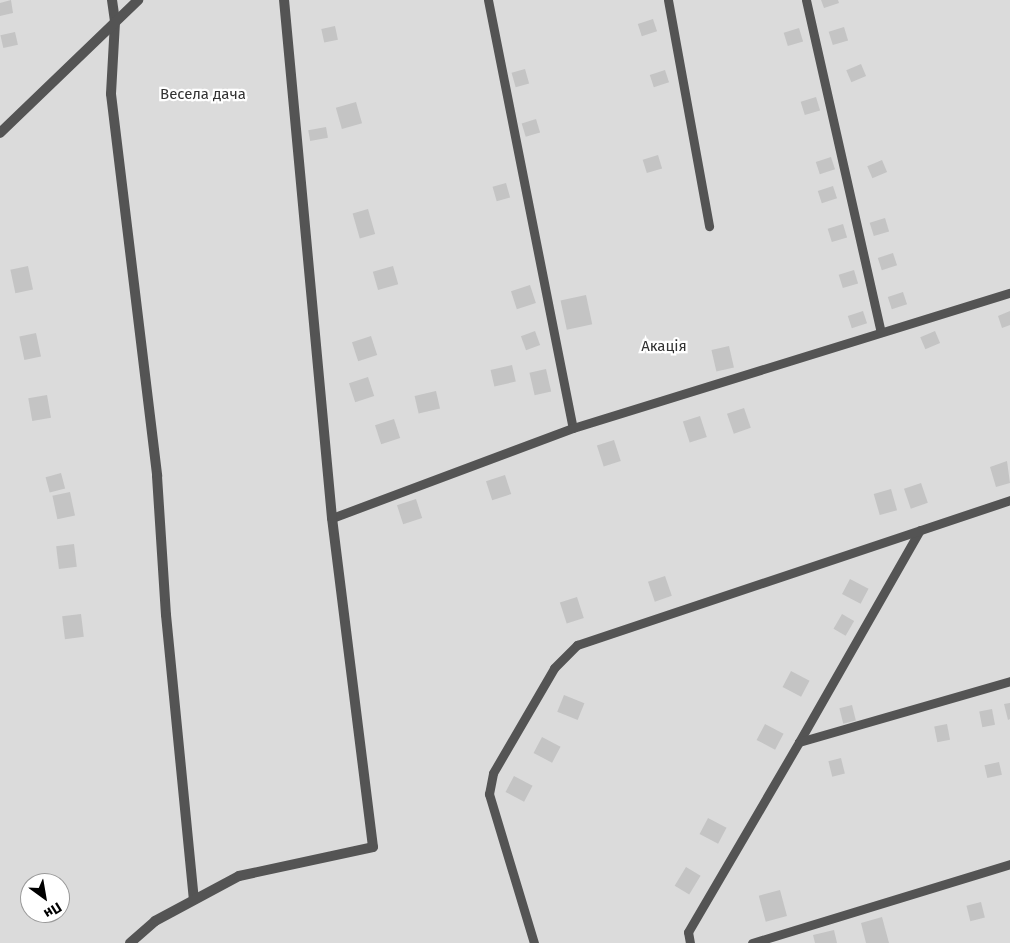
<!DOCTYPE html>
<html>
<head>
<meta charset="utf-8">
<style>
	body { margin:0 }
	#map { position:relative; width:1010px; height:943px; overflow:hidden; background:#fff; font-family:"Fira Sans",sans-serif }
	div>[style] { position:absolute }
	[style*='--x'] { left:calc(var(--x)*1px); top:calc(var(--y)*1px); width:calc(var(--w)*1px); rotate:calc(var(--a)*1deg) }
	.green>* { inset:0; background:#dbdbdb }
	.building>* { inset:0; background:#c4c4c4; transform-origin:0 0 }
	.lane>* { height:9px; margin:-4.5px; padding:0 4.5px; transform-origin:4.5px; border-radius:4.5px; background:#545454 }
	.street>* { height:10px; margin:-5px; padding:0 5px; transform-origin:5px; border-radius:5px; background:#545454 }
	span { translate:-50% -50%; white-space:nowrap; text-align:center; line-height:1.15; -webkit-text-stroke:4.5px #fff; paint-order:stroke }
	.park-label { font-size:15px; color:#323232 }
	.north { position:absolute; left:20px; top:873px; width:50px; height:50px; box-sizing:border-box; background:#fff; border:1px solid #999; border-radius:50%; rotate:148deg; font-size:14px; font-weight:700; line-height:20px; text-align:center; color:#000 }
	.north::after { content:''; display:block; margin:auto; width:18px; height:22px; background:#000; clip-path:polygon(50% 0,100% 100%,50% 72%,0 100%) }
</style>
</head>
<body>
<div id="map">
	<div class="green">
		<i style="clip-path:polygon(evenodd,0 0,1010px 0,1010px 943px,0 943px,0 0,30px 883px,60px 883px,60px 913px,30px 913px,30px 883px)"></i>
	</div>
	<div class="building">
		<i style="clip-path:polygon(11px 0,13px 13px,0 16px,0 3px)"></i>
		<i style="clip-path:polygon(821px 0,838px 0,839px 3px,824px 8px)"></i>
		<i style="left:653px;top:19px;width:13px;height:16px;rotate:72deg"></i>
		<i style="left:335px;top:26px;width:14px;height:14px;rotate:78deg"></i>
		<i style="left:844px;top:27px;width:14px;height:16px;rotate:73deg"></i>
		<i style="left:799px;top:28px;width:14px;height:16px;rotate:73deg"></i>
		<i style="left:15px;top:32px;width:13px;height:15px;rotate:77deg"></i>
		<i style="left:861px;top:64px;width:13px;height:16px;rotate:67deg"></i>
		<i style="left:525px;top:69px;width:15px;height:14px;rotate:74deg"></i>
		<i style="left:665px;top:70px;width:13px;height:16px;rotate:72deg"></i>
		<i style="left:816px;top:97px;width:14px;height:16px;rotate:73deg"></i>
		<i style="left:356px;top:102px;width:22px;height:21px;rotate:74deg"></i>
		<i style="left:536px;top:119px;width:14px;height:15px;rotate:73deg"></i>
		<i style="left:326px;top:127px;width:11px;height:18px;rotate:80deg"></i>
		<i style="left:658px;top:155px;width:14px;height:16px;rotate:73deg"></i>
		<i style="left:831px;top:157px;width:13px;height:16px;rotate:72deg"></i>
		<i style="left:882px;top:160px;width:13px;height:16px;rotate:67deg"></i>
		<i style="left:506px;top:183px;width:15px;height:14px;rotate:74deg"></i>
		<i style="left:833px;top:186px;width:13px;height:16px;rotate:72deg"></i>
		<i style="left:368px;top:209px;width:26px;height:16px;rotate:74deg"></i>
		<i style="left:885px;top:218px;width:14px;height:16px;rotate:73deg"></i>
		<i style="left:843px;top:224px;width:14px;height:16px;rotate:73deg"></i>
		<i style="left:893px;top:253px;width:13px;height:16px;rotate:72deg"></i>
		<i style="left:28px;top:266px;width:24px;height:18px;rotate:78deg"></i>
		<i style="left:393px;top:266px;width:19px;height:21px;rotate:74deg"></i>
		<i style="left:854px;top:270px;width:14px;height:16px;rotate:73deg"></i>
		<i style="left:530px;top:285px;width:19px;height:20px;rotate:72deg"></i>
		<i style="left:903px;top:292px;width:13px;height:16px;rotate:72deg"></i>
		<i style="left:586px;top:295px;width:30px;height:26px;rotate:78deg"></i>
		<i style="left:863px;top:311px;width:13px;height:16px;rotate:72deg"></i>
		<i style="clip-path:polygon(1010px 311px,1010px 325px,1002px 328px,998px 316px)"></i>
		<i style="left:535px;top:331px;width:15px;height:15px;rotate:70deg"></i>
		<i style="left:935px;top:331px;width:13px;height:16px;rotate:67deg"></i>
		<i style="left:36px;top:333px;width:24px;height:17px;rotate:78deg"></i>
		<i style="left:371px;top:336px;width:20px;height:20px;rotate:72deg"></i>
		<i style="left:729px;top:346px;width:22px;height:18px;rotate:77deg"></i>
		<i style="left:512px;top:365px;width:17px;height:22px;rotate:77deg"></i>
		<i style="left:546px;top:369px;width:23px;height:17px;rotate:77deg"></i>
		<i style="left:368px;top:377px;width:20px;height:20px;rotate:72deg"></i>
		<i style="left:436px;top:391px;width:18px;height:22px;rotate:77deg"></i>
		<i style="left:47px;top:395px;width:23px;height:19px;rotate:80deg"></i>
		<i style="left:744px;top:408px;width:21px;height:18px;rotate:71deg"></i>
		<i style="left:700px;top:416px;width:22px;height:18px;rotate:72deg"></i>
		<i style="left:394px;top:419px;width:20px;height:20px;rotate:72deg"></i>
		<i style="left:614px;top:440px;width:22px;height:18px;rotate:72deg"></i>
		<i style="clip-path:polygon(1007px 461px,1010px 483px,996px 487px,990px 467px)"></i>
		<i style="left:61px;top:473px;width:16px;height:16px;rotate:75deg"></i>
		<i style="left:505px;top:475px;width:20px;height:20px;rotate:72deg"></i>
		<i style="left:921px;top:483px;width:21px;height:18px;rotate:71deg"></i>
		<i style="left:891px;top:489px;width:22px;height:18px;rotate:74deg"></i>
		<i style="left:70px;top:492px;width:24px;height:18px;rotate:78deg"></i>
		<i style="left:416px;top:499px;width:20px;height:20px;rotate:72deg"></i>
		<i style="left:74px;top:544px;width:23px;height:18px;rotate:83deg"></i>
		<i style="left:665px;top:576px;width:21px;height:18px;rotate:71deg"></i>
		<i style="left:850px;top:579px;width:21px;height:17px;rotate:28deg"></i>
		<i style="left:577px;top:597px;width:22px;height:18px;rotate:72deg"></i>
		<i style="left:81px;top:614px;width:23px;height:19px;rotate:83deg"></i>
		<i style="left:842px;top:614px;width:14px;height:17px;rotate:30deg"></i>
		<i style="left:791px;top:671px;width:21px;height:18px;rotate:28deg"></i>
		<i style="left:564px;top:695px;width:22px;height:18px;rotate:22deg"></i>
		<i style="clip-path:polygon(1010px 703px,1010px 719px,1008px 720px,1004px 704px)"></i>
		<i style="left:852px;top:705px;width:16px;height:13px;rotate:76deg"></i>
		<i style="left:992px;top:709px;width:16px;height:13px;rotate:79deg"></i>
		<i style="left:765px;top:724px;width:21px;height:18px;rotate:28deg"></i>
		<i style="left:947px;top:724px;width:16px;height:13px;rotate:79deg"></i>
		<i style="left:542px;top:737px;width:21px;height:18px;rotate:28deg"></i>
		<i style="left:841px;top:758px;width:16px;height:13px;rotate:76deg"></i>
		<i style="left:999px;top:762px;width:13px;height:15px;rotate:77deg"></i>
		<i style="left:514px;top:776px;width:21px;height:18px;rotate:28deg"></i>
		<i style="left:708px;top:818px;width:21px;height:18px;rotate:28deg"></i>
		<i style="left:686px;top:867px;width:17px;height:22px;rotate:31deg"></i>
		<i style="left:780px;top:890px;width:27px;height:22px;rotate:75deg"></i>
		<i style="left:981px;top:902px;width:16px;height:15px;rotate:76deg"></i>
		<i style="clip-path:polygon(882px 917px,889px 943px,866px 943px,861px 923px)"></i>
		<i style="clip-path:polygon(834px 930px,837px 943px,815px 943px,813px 935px)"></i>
	</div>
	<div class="lane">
		<i style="--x:488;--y:0;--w:436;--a:78.8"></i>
		<i style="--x:668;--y:0;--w:230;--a:79.7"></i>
		<i style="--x:806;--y:0;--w:340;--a:77.3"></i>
		<i style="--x:332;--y:518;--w:257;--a:-20.5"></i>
		<i style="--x:573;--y:428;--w:457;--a:-17.2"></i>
		<i style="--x:799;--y:742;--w:244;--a:-60.3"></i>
		<i style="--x:534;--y:943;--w:156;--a:-106.8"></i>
		<i style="--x:489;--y:794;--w:21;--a:-79"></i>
		<i style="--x:493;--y:773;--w:121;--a:-59.8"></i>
		<i style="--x:554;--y:668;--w:33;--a:-45"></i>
		<i style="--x:577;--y:645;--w:457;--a:-18.5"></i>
		<i style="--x:690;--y:943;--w:11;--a:-100"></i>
		<i style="--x:688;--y:932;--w:220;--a:-59.7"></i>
		<i style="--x:799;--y:742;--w:220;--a:-16.1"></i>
		<i style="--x:752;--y:943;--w:270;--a:-17"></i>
	</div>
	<div class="street">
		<i style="--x:112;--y:0;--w:22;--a:82"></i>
		<i style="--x:115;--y:22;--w:72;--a:93.2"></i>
		<i style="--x:111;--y:94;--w:385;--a:83.1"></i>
		<i style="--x:157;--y:476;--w:139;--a:86.3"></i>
		<i style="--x:166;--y:615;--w:286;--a:84.4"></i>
		<i style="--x:0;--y:133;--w:192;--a:-43.9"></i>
		<i style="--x:130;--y:943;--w:33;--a:-41"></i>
		<i style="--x:155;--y:921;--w:95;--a:-28.2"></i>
		<i style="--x:239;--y:876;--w:137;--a:-12.2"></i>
		<i style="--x:373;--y:847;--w:332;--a:-97.1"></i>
		<i style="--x:332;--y:518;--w:520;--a:-95.29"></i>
	</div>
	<div class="park-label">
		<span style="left:203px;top:95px">Весела дача</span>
		<span style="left:664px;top:347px">Акація</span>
	</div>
	<div class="north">Пн</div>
</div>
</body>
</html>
